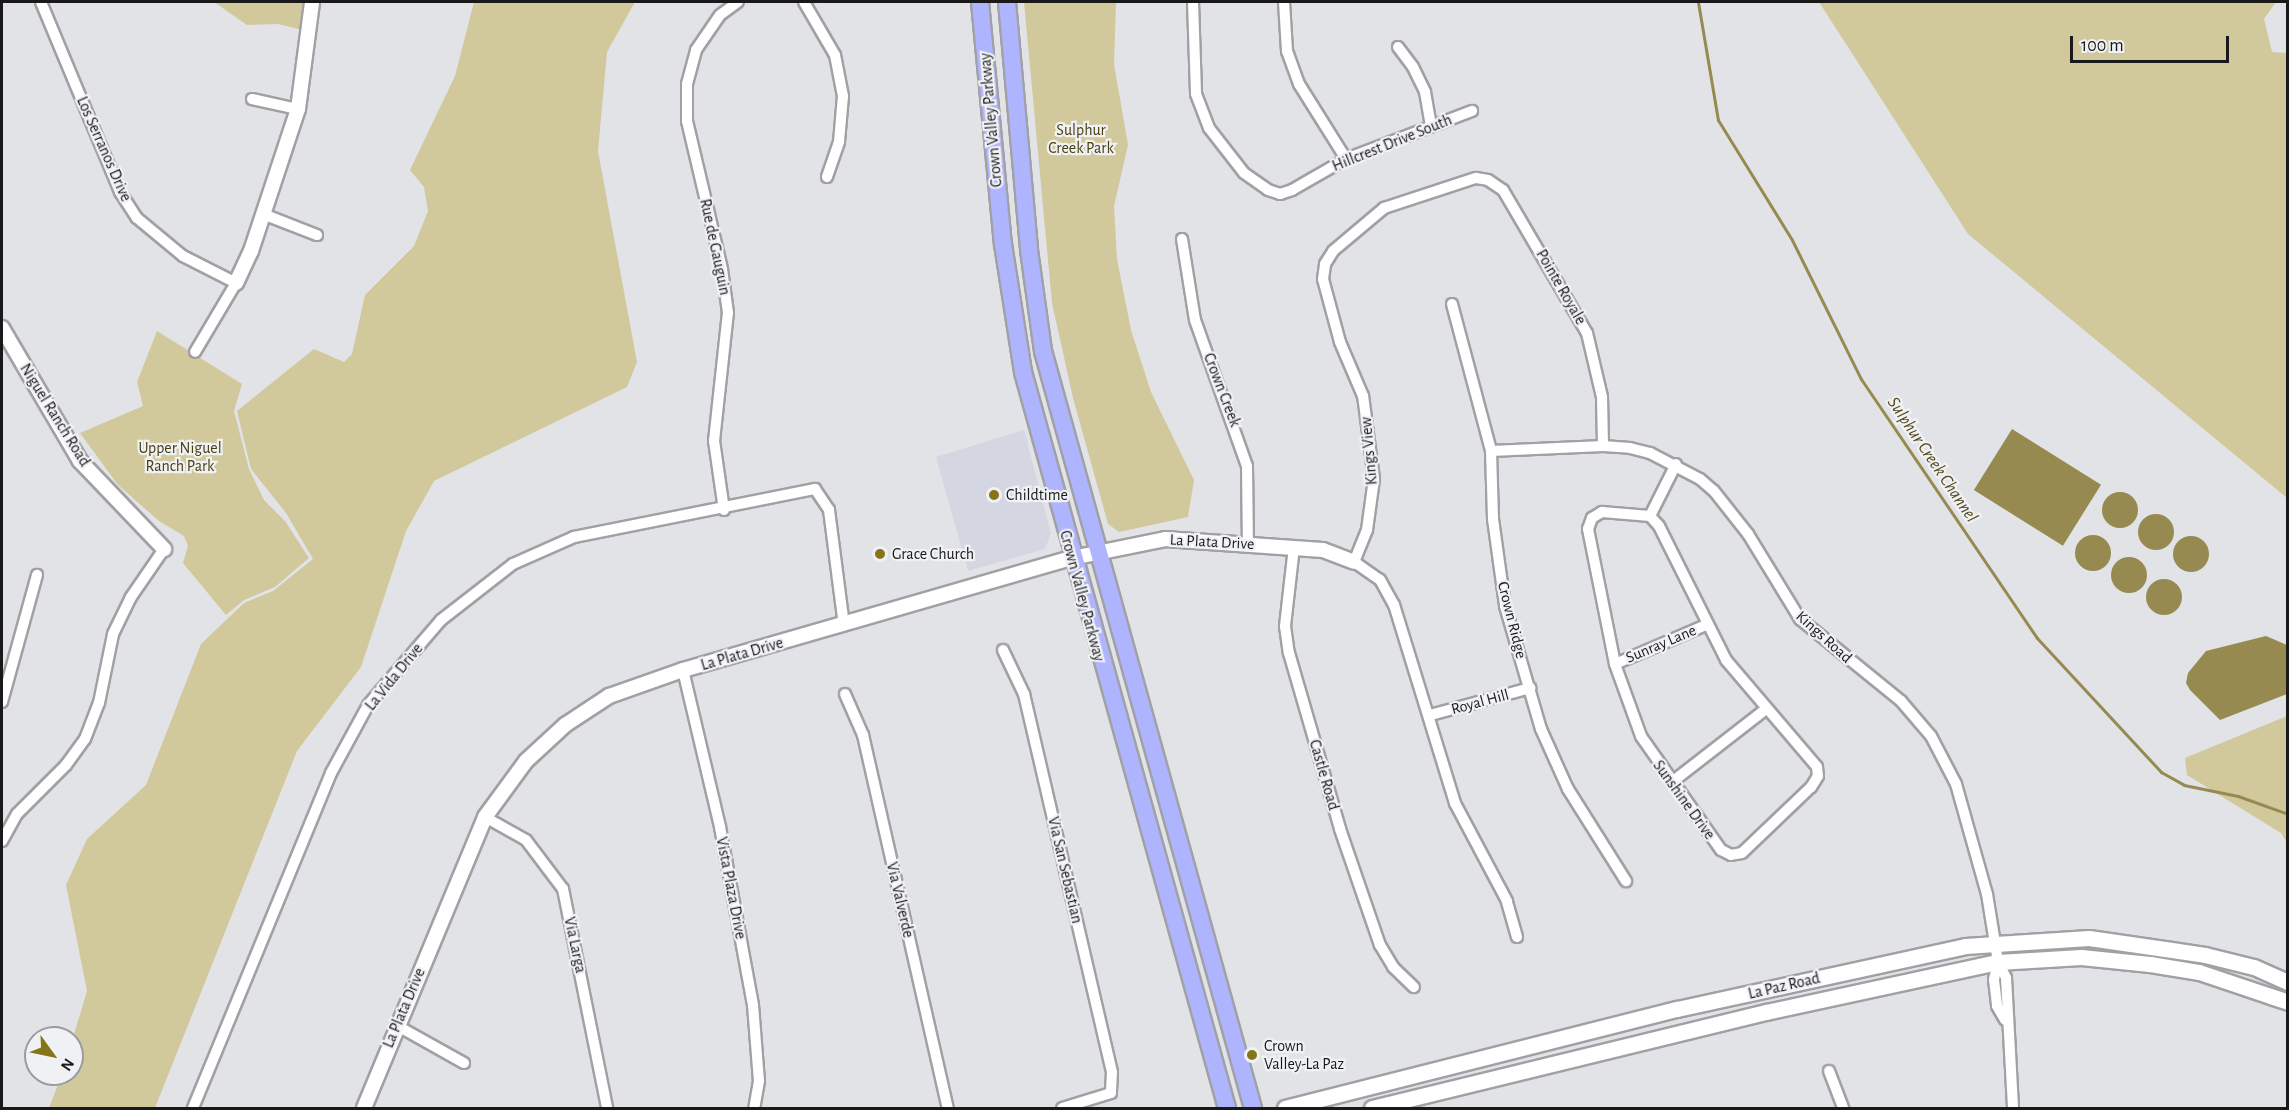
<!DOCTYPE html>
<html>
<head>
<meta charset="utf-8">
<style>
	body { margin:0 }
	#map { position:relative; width:2289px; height:1110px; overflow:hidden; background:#e2e3e7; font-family:"Alegreya Sans",sans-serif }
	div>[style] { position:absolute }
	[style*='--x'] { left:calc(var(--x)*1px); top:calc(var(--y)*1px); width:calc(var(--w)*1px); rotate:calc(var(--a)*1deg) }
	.built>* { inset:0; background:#d4d7e2 }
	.green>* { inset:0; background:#d1c89c }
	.water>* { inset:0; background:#968a50; transform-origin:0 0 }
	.round { border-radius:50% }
	.stream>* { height:3px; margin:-1.5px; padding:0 1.5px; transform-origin:1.5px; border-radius:1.5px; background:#968a50 }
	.roads { filter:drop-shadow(2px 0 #a1a1a5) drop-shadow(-2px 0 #a1a1a5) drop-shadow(0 2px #a1a1a5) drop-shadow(0 -2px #a1a1a5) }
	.minor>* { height:10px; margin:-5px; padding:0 5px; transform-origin:5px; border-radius:5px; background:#fff }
	.tertiary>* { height:14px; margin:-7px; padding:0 7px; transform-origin:7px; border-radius:7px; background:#fff }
	.secondary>* { height:15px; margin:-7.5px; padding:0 7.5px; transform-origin:7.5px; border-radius:7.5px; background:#fff }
	.primary>* { height:16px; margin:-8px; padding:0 8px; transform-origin:8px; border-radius:8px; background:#aeb5fe }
	.dots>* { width:16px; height:16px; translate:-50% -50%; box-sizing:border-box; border:3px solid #f0f1f4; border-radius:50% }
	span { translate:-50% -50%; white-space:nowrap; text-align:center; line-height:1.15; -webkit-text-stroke:4.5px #f0f1f4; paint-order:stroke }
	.street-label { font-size:16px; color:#19191a }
	.park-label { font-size:16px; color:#494011 }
	.poi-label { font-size:16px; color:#19191a }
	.left { translate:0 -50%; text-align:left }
	.water-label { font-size:18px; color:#534b1d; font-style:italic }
	.frame { position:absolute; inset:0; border:3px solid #19191a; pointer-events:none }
	.north { position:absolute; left:24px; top:1026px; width:60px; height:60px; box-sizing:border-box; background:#f0f1f4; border:2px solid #9a9b9d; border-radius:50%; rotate:123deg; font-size:16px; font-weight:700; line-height:24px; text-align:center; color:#19191a }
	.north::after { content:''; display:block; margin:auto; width:21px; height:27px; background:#857518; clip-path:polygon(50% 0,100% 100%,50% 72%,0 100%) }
	.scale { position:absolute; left:2070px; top:36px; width:159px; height:27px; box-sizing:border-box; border:3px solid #19191a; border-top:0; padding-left:8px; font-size:18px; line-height:21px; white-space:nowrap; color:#19191a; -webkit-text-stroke:4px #f0f1f4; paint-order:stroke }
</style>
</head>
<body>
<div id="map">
	<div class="built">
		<i style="clip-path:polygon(1024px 430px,1051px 533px,1045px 549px,968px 571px,936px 457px)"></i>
	</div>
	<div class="green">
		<i style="clip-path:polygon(214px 2px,304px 2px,302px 30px,278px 24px,247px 25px)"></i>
		<i style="clip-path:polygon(474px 2px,635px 2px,607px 52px,598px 151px,637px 362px,627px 387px,434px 481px,406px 531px,361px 667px,297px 751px,155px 1108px,49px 1108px,62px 1074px,72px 1074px,72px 1041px,87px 991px,66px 885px,87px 839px,146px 785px,201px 644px,244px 603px,273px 591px,313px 559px,286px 513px,251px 469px,237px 411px,314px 349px,344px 362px,352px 354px,365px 295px,414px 246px,428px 211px,424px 187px,410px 170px,455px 76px)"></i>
		<i style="clip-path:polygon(1024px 2px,1116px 2px,1114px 64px,1128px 145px,1114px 206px,1117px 259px,1131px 330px,1151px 392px,1194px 480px,1188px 517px,1119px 532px,1108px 524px,1073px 398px,1052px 303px)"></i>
		<i style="clip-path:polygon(1819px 2px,2276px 2px,2264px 19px,2272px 52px,2288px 53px,2287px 498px,1968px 234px)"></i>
		<i style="clip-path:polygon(157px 331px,242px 384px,234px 411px,249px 469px,264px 500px,285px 521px,309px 558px,275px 587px,244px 600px,226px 615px,183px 563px,188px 546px,184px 536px,159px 521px,118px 485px,80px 433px,143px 406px,137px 382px)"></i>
		<i style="clip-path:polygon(2287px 716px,2287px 843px,2281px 833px,2187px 775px,2185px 758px)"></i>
	</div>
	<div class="water">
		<i style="left:2012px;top:429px;width:105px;height:72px;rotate:32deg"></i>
		<i class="round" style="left:2102px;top:492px;width:36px;height:36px"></i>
		<i class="round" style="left:2138px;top:514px;width:36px;height:36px"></i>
		<i class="round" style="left:2075px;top:535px;width:36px;height:36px"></i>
		<i class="round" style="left:2173px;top:536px;width:36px;height:36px"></i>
		<i class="round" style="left:2111px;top:557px;width:36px;height:36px"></i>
		<i class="round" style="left:2146px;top:579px;width:36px;height:36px"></i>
		<i style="clip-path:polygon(2266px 636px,2287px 645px,2287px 694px,2220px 720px,2190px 690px,2186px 683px,2188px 673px,2206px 651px)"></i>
	</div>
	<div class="stream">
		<i style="--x:1698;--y:2;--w:120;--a:80.4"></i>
		<i style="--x:1718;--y:120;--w:141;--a:58.3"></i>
		<i style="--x:1792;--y:240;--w:155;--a:63.6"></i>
		<i style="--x:1861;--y:379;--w:313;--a:55.8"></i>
		<i style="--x:2037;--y:638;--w:183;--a:47.2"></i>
		<i style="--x:2161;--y:772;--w:26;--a:29"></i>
		<i style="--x:2184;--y:785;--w:55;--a:11.5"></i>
		<i style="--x:2238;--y:796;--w:53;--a:19.8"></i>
	</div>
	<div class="roads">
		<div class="minor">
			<i style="--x:41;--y:2;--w:206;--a:67.4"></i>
			<i style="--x:120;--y:192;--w:31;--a:57"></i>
			<i style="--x:137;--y:218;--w:60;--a:39.6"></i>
			<i style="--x:183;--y:256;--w:59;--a:27"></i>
			<i style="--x:236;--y:283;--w:80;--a:120.7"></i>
			<i style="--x:804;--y:2;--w:61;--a:59.7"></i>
			<i style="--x:835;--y:55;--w:42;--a:79"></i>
			<i style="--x:843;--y:96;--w:46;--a:95"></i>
			<i style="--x:839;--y:142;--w:37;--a:109"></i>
			<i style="--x:1193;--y:2;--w:92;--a:88.1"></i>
			<i style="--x:1196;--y:94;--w:36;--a:69"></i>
			<i style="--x:1209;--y:128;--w:57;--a:52.1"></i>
			<i style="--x:1244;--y:173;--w:29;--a:35"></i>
			<i style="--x:1268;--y:190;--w:13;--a:18"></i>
			<i style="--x:1280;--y:194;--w:13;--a:-18"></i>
			<i style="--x:1292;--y:190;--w:62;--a:-29.9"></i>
			<i style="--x:1346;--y:159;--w:135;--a:-20.9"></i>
			<i style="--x:1284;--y:2;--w:49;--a:86.5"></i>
			<i style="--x:1287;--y:51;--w:35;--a:70"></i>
			<i style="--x:1299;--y:84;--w:89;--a:57.9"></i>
			<i style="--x:1398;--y:47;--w:25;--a:53"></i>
			<i style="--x:1413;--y:67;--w:28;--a:64"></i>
			<i style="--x:1425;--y:92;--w:34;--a:80"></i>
			<i style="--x:252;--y:99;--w:47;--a:12.3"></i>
			<i style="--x:263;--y:214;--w:58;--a:21.3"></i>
			<i style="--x:1182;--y:239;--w:82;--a:80.9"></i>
			<i style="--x:1195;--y:320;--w:155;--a:70.4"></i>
			<i style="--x:1247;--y:466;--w:77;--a:89.3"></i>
			<i style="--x:1452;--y:304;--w:152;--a:75.1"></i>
			<i style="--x:1491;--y:451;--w:68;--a:88.3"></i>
			<i style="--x:1493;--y:519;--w:88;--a:82.1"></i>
			<i style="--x:1505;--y:606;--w:128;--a:73.7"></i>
			<i style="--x:1541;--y:729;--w:66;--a:65.8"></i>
			<i style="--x:1568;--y:789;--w:109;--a:57.8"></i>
			<i style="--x:1491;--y:451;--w:112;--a:-2.6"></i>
			<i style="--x:1603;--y:446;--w:27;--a:4"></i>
			<i style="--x:1630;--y:448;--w:21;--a:14"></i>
			<i style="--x:1650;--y:453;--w:56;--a:27.5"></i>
			<i style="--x:1700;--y:479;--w:18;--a:41"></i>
			<i style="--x:1714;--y:491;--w:55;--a:51.7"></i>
			<i style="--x:1748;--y:534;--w:100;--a:58.5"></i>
			<i style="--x:1800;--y:619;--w:130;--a:39.1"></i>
			<i style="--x:1901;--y:701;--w:46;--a:49.4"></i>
			<i style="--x:1931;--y:736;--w:54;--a:62.5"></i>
			<i style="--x:1956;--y:784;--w:114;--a:74.3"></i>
			<i style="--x:1987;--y:894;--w:69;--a:80.8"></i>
			<i style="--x:1998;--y:962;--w:18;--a:63"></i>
			<i style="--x:2006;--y:978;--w:130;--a:86.9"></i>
			<i style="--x:724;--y:510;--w:70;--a:-98.2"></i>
			<i style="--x:714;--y:441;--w:129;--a:-83.8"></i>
			<i style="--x:728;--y:313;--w:44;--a:-97.8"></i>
			<i style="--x:722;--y:269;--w:152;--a:-103.3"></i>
			<i style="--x:687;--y:121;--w:37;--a:-90"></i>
			<i style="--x:687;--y:84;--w:35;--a:-75"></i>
			<i style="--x:696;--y:50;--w:42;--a:-55.6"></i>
			<i style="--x:720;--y:15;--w:22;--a:-36"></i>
			<i style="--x:1650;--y:516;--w:13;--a:48"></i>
			<i style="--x:1659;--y:526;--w:150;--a:63.4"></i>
			<i style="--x:1726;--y:660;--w:140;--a:49.6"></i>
			<i style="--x:1817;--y:767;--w:9;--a:84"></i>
			<i style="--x:1818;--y:776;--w:13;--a:122"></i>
			<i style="--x:1811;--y:787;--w:95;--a:136.3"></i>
			<i style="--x:1742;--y:853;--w:11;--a:170"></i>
			<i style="--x:1731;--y:855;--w:11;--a:-153"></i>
			<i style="--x:1721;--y:850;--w:139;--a:-125.1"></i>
			<i style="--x:1641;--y:736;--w:77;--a:-109.9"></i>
			<i style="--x:1615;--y:664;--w:138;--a:-101.3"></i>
			<i style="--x:1588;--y:529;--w:12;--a:-70"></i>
			<i style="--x:1592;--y:518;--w:12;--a:-31"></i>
			<i style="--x:1602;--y:512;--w:48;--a:4.8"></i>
			<i style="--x:1650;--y:516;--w:58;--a:-63.4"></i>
			<i style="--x:1294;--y:547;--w:80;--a:96.5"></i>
			<i style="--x:1285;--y:626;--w:27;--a:82"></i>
			<i style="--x:1289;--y:653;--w:183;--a:73.8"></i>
			<i style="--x:1340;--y:829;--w:123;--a:71"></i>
			<i style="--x:1380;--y:945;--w:26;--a:59"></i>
			<i style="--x:1393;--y:967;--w:29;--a:44"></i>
			<i style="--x:1003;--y:650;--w:49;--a:64.5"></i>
			<i style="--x:1024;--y:694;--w:388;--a:76.9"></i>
			<i style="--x:1112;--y:1072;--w:21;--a:93"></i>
			<i style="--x:1111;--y:1093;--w:51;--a:163"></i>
			<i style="--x:1615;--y:664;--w:99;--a:-23.2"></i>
			<i style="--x:683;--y:670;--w:161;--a:76.7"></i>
			<i style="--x:720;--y:827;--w:181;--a:79.5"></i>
			<i style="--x:753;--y:1005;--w:76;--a:85.5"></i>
			<i style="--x:759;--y:1081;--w:27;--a:100"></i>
			<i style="--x:845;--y:694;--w:45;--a:66.3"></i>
			<i style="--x:863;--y:735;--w:383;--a:77.2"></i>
			<i style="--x:2;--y:702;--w:132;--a:-74.6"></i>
			<i style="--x:1430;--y:715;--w:104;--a:-15.1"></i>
			<i style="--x:1672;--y:782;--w:119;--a:-37.8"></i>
			<i style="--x:485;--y:817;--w:47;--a:29.3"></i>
			<i style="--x:526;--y:840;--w:61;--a:52.9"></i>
			<i style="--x:563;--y:889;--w:223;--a:78.6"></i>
			<i style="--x:2;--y:841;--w:31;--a:-61"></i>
			<i style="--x:17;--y:814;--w:69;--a:-45"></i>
			<i style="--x:66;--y:765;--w:32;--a:-54"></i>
			<i style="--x:85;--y:739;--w:39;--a:-69"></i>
			<i style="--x:99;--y:703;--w:70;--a:-78.5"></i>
			<i style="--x:113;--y:634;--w:41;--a:-64.1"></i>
			<i style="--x:131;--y:597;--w:58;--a:-55.5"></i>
			<i style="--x:1517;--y:937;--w:37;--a:-106"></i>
			<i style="--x:1507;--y:901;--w:111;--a:-118"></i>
			<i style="--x:1455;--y:803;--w:207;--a:-107.1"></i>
			<i style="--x:1394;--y:605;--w:29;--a:-119"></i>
			<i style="--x:1380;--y:580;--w:32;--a:-145"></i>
			<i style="--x:1354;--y:562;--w:35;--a:-68"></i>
			<i style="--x:1367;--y:530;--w:51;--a:-82.2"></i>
			<i style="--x:1374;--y:479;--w:84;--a:-97.5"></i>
			<i style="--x:1363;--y:396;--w:59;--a:-113.1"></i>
			<i style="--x:1340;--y:342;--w:65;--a:-105.1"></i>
			<i style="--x:1323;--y:279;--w:15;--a:-82"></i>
			<i style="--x:1325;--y:264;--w:15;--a:-58"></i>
			<i style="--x:1333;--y:251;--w:67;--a:-40.1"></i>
			<i style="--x:1384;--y:208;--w:97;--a:-18.1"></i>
			<i style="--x:1476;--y:178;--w:12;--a:9"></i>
			<i style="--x:1488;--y:180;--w:18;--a:34"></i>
			<i style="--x:1503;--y:190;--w:166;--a:59.6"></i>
			<i style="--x:1587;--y:333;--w:66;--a:76.8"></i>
			<i style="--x:1602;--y:397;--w:49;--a:88.8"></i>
			<i style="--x:1998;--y:962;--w:18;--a:103"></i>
			<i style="--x:1994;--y:980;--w:26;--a:83"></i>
			<i style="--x:1997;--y:1006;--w:16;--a:60"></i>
			<i style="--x:396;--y:1025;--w:78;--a:29.2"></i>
			<i style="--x:1829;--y:1071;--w:40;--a:69"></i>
			<i style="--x:193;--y:1108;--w:362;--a:-67.6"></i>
			<i style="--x:331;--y:773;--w:77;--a:-61.4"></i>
			<i style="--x:368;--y:705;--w:112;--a:-49.3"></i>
			<i style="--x:441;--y:620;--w:91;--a:-37.9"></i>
			<i style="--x:513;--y:564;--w:67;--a:-23.9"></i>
			<i style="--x:574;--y:537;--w:246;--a:-11.3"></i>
			<i style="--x:815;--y:489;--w:25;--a:56"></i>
			<i style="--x:829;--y:510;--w:116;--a:82.6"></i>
		</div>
		<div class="tertiary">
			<i style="--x:236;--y:283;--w:35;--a:-65"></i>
			<i style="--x:251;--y:251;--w:150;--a:-71.7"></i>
			<i style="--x:298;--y:109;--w:108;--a:-82.5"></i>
			<i style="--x:2;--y:328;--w:154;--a:59.6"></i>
			<i style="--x:80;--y:461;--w:122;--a:46.3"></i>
			<i style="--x:364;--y:1108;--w:315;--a:-67.4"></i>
			<i style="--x:485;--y:817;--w:69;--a:-53.8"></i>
			<i style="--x:526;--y:761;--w:53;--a:-42.7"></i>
			<i style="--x:565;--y:725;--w:53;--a:-33.4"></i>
			<i style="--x:609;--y:696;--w:78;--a:-19.4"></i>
			<i style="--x:683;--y:670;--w:405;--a:-16.1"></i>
			<i style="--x:1072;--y:558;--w:95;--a:-11.5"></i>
			<i style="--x:1165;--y:539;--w:158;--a:4"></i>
			<i style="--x:1323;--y:550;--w:33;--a:21"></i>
		</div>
		<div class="secondary">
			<i style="--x:1285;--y:1108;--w:404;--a:-14.2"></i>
			<i style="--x:1677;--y:1009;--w:295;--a:-12.3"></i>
			<i style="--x:1965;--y:946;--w:124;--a:-3.7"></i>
			<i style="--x:2089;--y:938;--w:117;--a:8.3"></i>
			<i style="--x:2205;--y:955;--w:50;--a:13.8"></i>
			<i style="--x:2254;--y:967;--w:37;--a:24"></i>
			<i style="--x:1372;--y:1108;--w:406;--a:-13.7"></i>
			<i style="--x:1766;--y:1012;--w:237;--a:-12.2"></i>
			<i style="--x:1998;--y:962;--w:83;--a:-3.4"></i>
			<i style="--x:2081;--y:957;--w:69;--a:5.8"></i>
			<i style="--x:2150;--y:964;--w:50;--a:9.3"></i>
			<i style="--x:2199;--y:972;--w:94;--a:18.6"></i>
		</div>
		<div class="primary">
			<i style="--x:980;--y:2;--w:243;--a:84.6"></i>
			<i style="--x:1003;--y:244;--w:130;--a:81.1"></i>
			<i style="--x:1023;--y:372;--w:764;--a:74.51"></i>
			<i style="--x:1007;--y:2;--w:249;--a:84.9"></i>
			<i style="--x:1029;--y:250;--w:102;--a:82.1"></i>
			<i style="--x:1043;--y:351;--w:786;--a:74.5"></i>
		</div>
	</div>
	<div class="dots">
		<i style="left:994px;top:495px;background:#857518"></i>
		<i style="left:880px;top:554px;background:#857518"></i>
		<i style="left:1252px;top:1055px;background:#857518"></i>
	</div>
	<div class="street-label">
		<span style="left:991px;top:120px;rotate:-95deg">Crown Valley Parkway</span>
		<span style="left:1392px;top:143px;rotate:-22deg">Hillcrest Drive South</span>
		<span style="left:104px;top:149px;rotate:66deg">Los Serranos Drive</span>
		<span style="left:715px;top:247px;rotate:78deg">Rue de Gauguin</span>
		<span style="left:1561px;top:287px;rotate:60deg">Pointe Royale</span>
		<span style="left:1222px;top:390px;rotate:69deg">Crown Creek</span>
		<span style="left:55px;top:415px;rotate:58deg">Niguel Ranch Road</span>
		<span style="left:1369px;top:451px;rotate:-95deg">Kings View</span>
		<span style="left:1212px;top:542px;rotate:3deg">La Plata Drive</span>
		<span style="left:1082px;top:596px;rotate:75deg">Crown Valley Parkway</span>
		<span style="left:1512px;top:620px;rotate:76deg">Crown Ridge</span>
		<span style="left:1824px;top:637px;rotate:42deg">Kings Road</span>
		<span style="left:1661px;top:644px;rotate:-23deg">Sunray Lane</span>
		<span style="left:742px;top:654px;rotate:-16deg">La Plata Drive</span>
		<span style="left:394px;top:677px;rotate:-51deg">La Vida Drive</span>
		<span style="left:1480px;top:702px;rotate:-15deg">Royal Hill</span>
		<span style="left:1324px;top:775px;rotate:74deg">Castle Road</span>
		<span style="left:1684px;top:800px;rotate:54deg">Sunshine Drive</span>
		<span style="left:1065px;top:870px;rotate:77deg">Via San Sebastian</span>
		<span style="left:731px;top:888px;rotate:79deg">Vista Plaza Drive</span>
		<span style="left:900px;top:900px;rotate:77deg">Via Valverde</span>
		<span style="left:575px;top:945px;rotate:78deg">Via Larga</span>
		<span style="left:1784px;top:986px;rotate:-13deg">La Paz Road</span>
		<span style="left:404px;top:1008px;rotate:-67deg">La Plata Drive</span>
	</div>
	<div class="park-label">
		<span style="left:1081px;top:139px">Sulphur<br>Creek Park</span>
		<span style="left:180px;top:457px">Upper Niguel<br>Ranch Park</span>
	</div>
	<div class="poi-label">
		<span class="left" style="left:1006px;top:495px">Childtime</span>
		<span class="left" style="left:892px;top:554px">Grace Church</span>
		<span class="left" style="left:1264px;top:1055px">Crown<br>Valley-La Paz</span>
	</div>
	<div class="water-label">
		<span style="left:1932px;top:460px;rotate:56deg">Sulphur Creek Channel</span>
	</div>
	<div class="frame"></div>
	<div class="north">N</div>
	<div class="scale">100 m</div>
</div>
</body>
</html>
